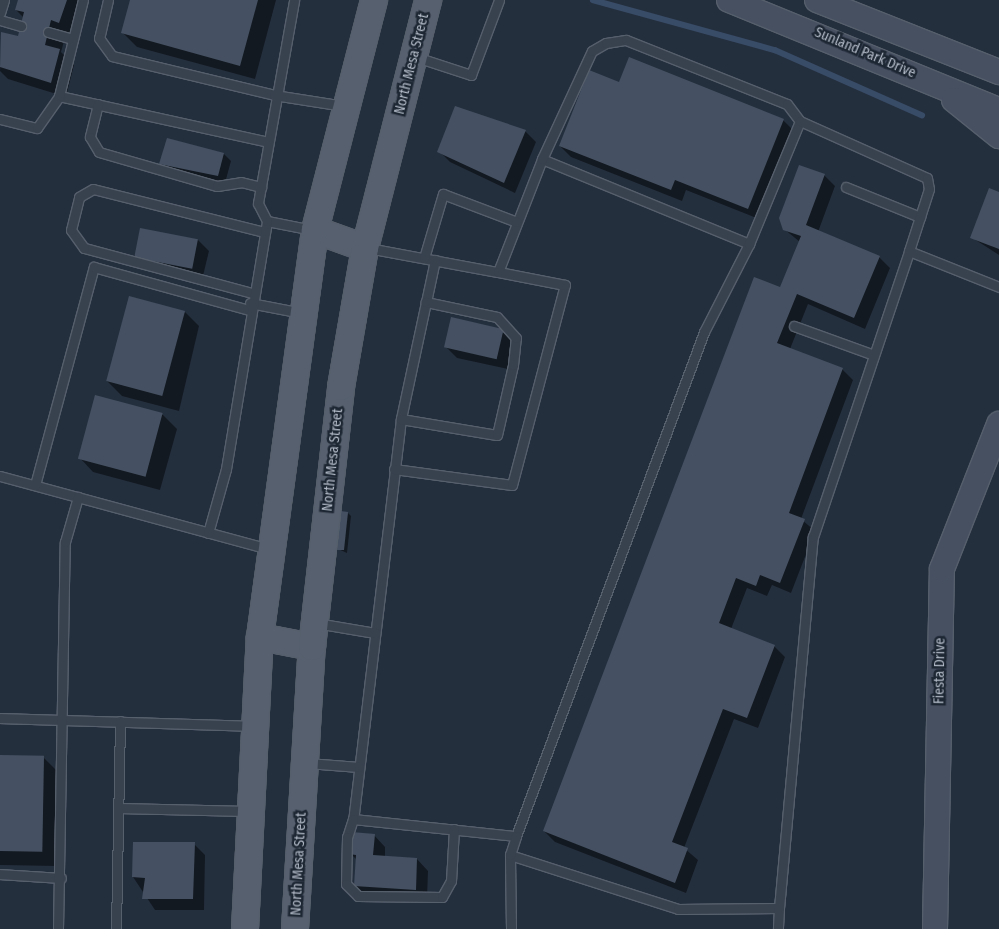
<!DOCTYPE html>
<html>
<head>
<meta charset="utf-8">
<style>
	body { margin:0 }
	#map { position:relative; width:999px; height:929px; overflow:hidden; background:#242f3e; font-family:"Fira Sans Condensed",sans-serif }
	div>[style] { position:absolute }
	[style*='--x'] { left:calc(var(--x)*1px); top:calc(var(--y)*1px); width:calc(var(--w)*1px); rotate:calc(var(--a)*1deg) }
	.shadow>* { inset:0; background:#0007 }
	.stream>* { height:5.5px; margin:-2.75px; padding:0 2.75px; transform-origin:2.75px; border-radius:2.75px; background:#394c67 }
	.building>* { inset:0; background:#455162; transform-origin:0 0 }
	.roads { filter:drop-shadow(1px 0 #565f6c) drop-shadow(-1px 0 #565f6c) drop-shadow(0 1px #565f6c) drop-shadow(0 -1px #565f6c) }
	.lane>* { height:9px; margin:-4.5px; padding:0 4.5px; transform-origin:4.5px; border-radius:4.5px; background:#38414e }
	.secondary>* { height:24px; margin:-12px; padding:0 12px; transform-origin:12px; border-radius:12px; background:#465061 }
	.primary>* { height:26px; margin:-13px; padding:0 13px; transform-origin:13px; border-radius:13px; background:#56606e }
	span { translate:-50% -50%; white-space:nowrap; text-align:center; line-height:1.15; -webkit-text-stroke:5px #1d2633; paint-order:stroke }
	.street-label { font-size:14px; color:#b4bcc9 }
</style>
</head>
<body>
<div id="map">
	<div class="shadow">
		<i style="clip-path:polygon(19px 0,87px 0,74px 36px,66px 34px,61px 52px,74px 65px,66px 97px,8px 79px,0 71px,2px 34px,19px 38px,24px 18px,16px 10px)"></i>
		<i style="clip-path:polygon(131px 0,276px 0,255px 79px,137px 47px,122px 32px)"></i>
		<i style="clip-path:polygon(620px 84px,783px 120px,794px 131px,759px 219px,686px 190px,682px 201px,571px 157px,560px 146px)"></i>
		<i style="clip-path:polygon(525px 131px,536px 142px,515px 193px,450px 162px,439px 151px)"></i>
		<i style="clip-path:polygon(224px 154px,231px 161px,225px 183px,168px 171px,161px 164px)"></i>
		<i style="clip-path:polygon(824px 175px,835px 186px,818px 232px,879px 257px,890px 268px,865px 329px,808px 304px,790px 349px,842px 369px,853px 380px,801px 519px,815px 531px,791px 593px,772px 585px,767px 596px,747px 588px,731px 629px,774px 646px,785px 657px,758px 728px,734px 719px,684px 848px,698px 860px,686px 893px,555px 842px,544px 831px,800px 242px,784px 229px)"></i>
		<i style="clip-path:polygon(999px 193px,999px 255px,971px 237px)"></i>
		<i style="clip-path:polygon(198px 240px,209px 251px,202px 280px,133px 256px)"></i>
		<i style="clip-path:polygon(185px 312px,199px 326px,179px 411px,122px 396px,107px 381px)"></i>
		<i style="clip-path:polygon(503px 330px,514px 341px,508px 369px,457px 358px,446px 347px)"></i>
		<i style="clip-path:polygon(96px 397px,163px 415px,177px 429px,160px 490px,93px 472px,79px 457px)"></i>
		<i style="clip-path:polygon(348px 513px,351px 516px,347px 553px,338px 549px)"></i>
		<i style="clip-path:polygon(0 756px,43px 757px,58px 772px,56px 866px,0 865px)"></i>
		<i style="clip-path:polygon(374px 835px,385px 847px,385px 857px,417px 859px,428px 871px,427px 900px,366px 897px,355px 886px,357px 860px,351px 854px)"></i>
		<i style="clip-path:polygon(194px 844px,205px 855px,204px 910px,155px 910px,133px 877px)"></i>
	</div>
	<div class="stream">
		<i style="--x:593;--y:0;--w:189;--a:15.4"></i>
		<i style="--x:775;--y:50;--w:161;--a:23.9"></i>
	</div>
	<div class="building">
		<i style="clip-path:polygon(18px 0,67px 0,59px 23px,51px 20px,45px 45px,60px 49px,51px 83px,0 67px,1px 32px,18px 36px,24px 12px,15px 10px)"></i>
		<i style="clip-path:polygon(130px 0,258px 0,240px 66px,121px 33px)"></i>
		<i style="clip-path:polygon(629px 57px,784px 119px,748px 209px,675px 180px,671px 190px,559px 146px,589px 70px,619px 82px)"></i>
		<i style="clip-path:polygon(455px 106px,526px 130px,504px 183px,437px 152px)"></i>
		<i style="clip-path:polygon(167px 138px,224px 153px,218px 176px,159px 164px)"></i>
		<i style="clip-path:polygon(799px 165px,825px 174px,806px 225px,880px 256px,854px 318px,797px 294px,777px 343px,843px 368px,789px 513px,805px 519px,780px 583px,760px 575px,756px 586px,736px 578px,719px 623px,775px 645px,747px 718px,723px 709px,672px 842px,688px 848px,675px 883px,543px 831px,754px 277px,780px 287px,801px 236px,783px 230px,779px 218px)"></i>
		<i style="clip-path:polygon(989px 188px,999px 192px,999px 249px,970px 238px)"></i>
		<i style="left:140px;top:228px;width:59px;height:30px;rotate:11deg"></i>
		<i style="left:129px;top:296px;width:58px;height:88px;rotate:15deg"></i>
		<i style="left:451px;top:317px;width:54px;height:31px;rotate:13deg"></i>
		<i style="left:95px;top:395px;width:70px;height:66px;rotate:15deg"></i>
		<i style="clip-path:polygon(340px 511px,348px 512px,344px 550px,337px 550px)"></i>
		<i style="left:0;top:755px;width:44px;height:96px;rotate:1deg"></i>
		<i style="clip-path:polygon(351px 832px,375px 834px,373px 855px,417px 858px,416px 890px,354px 886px,356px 855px,349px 854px)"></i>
		<i style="clip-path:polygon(133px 842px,195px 842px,193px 899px,142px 899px,145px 878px,132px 877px)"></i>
	</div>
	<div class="roads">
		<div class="lane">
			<i style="--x:108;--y:0;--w:39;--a:103"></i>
			<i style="--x:99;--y:38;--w:22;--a:54"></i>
			<i style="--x:112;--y:56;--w:167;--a:13.5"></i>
			<i style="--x:274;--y:95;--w:71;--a:8.9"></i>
			<i style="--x:0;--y:13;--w:14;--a:-73"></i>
			<i style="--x:0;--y:20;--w:22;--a:16"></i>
			<i style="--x:48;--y:32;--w:26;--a:16"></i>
			<i style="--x:416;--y:57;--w:58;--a:18.1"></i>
			<i style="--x:471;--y:75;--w:80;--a:-69.5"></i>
			<i style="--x:59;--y:96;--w:214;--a:12.4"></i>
			<i style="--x:98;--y:104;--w:34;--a:104"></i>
			<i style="--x:90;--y:137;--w:17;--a:59"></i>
			<i style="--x:99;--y:152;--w:123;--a:16.1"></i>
			<i style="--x:217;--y:186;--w:24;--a:-9"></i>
			<i style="--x:241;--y:182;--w:21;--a:14"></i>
			<i style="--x:0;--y:119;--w:38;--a:14"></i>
			<i style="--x:37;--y:128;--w:39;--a:-55"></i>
			<i style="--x:59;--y:96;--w:99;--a:-76"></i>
			<i style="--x:542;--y:159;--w:224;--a:22.3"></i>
			<i style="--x:846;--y:187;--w:80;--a:22.1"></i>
			<i style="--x:267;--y:221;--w:47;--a:11.1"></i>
			<i style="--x:368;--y:248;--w:132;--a:10.5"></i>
			<i style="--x:498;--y:272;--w:121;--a:-68.7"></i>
			<i style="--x:542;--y:159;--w:119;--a:-65.2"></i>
			<i style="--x:592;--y:51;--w:16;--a:-30"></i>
			<i style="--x:606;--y:43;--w:20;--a:-9"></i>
			<i style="--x:626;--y:40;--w:173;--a:21.7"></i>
			<i style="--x:787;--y:104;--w:21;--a:53"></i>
			<i style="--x:424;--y:258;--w:67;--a:-73.5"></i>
			<i style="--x:443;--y:194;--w:79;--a:20.7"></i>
			<i style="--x:435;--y:260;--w:163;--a:102.1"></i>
			<i style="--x:401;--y:419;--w:403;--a:96.8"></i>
			<i style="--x:353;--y:819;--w:164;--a:6"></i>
			<i style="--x:516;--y:836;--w:538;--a:-69.54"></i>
			<i style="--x:704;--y:332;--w:99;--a:-62.9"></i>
			<i style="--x:749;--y:244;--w:133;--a:-67.5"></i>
			<i style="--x:800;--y:121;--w:139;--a:24.2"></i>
			<i style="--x:927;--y:178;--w:11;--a:80"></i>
			<i style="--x:929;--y:189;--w:65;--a:107.9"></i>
			<i style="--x:909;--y:251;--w:97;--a:21.8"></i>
			<i style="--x:252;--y:293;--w:174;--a:-165"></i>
			<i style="--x:84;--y:248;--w:22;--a:-126"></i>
			<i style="--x:71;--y:230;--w:34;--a:-76"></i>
			<i style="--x:79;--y:197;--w:16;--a:-30"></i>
			<i style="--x:93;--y:189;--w:176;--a:14.1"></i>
			<i style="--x:250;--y:303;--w:53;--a:10.9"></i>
			<i style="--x:794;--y:326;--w:85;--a:19.9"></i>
			<i style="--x:401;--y:419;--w:97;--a:9.5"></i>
			<i style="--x:497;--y:435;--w:72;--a:-77.1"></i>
			<i style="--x:513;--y:365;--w:27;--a:-84"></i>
			<i style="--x:516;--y:338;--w:28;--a:-132"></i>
			<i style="--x:497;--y:317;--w:73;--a:-168.1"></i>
			<i style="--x:394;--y:469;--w:119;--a:7.7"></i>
			<i style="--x:512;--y:485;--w:207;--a:-75.2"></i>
			<i style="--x:565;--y:285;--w:68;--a:-169"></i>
			<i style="--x:0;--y:476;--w:279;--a:15.2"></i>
			<i style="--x:35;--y:485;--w:226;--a:-74.9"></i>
			<i style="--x:94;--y:267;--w:161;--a:15.5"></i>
			<i style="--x:208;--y:533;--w:66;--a:-74.3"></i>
			<i style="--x:226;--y:469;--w:251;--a:-80.6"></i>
			<i style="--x:267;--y:221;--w:20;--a:-117"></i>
			<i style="--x:258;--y:203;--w:206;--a:-79.9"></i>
			<i style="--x:316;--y:623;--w:60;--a:9.6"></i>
			<i style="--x:0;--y:718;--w:252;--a:1.8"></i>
			<i style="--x:307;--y:763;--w:52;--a:4.4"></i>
			<i style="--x:118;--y:808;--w:130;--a:1.3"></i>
			<i style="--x:353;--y:819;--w:19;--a:108"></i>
			<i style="--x:347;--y:837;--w:47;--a:91.2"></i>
			<i style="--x:346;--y:884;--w:17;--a:45"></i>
			<i style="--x:358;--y:896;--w:84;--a:0.7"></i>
			<i style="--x:442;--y:897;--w:18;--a:-61"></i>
			<i style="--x:451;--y:881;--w:52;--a:-86.7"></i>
			<i style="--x:510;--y:855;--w:176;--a:17.8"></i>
			<i style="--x:678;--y:909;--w:101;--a:-0.6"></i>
			<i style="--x:779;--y:908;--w:21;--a:93"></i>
			<i style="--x:0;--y:874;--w:61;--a:3.8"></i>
			<i style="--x:779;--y:908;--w:373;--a:-84.8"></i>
			<i style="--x:813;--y:537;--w:302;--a:-71.4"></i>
			<i style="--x:58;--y:929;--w:387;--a:-89"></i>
			<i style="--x:65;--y:542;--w:47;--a:-73.9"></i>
			<i style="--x:116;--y:929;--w:208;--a:-88.9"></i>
			<i style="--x:511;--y:929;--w:74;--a:-90.8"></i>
			<i style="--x:510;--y:855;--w:20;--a:-72"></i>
		</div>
		<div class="secondary">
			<i style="--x:729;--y:0;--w:292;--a:22.2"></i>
			<i style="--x:817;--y:0;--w:196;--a:21.6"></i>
			<i style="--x:954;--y:100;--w:58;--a:38.7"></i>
			<i style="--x:935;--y:929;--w:360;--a:-88.9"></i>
			<i style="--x:942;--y:569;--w:156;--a:-68.5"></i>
		</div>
		<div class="primary">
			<i style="--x:315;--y:230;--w:53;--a:19.8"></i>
			<i style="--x:260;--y:637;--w:53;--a:10.9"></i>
			<i style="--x:245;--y:929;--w:292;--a:-87.1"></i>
			<i style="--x:260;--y:637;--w:411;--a:-82.3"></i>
			<i style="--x:315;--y:230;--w:237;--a:-75.6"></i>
			<i style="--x:295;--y:929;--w:283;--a:-86.6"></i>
			<i style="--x:312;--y:647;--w:262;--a:-83.6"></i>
			<i style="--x:341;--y:387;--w:141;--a:-80.2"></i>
			<i style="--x:365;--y:248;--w:256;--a:-75.7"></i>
		</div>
	</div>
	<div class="street-label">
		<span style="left:865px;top:53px;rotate:23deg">Sunland Park Drive</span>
		<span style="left:412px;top:64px;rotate:-76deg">North Mesa Street</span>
		<span style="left:333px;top:460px;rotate:-84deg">North Mesa Street</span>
		<span style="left:940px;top:671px;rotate:-89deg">Fiesta Drive</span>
		<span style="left:299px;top:864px;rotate:-87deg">North Mesa Street</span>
	</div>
</div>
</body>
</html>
